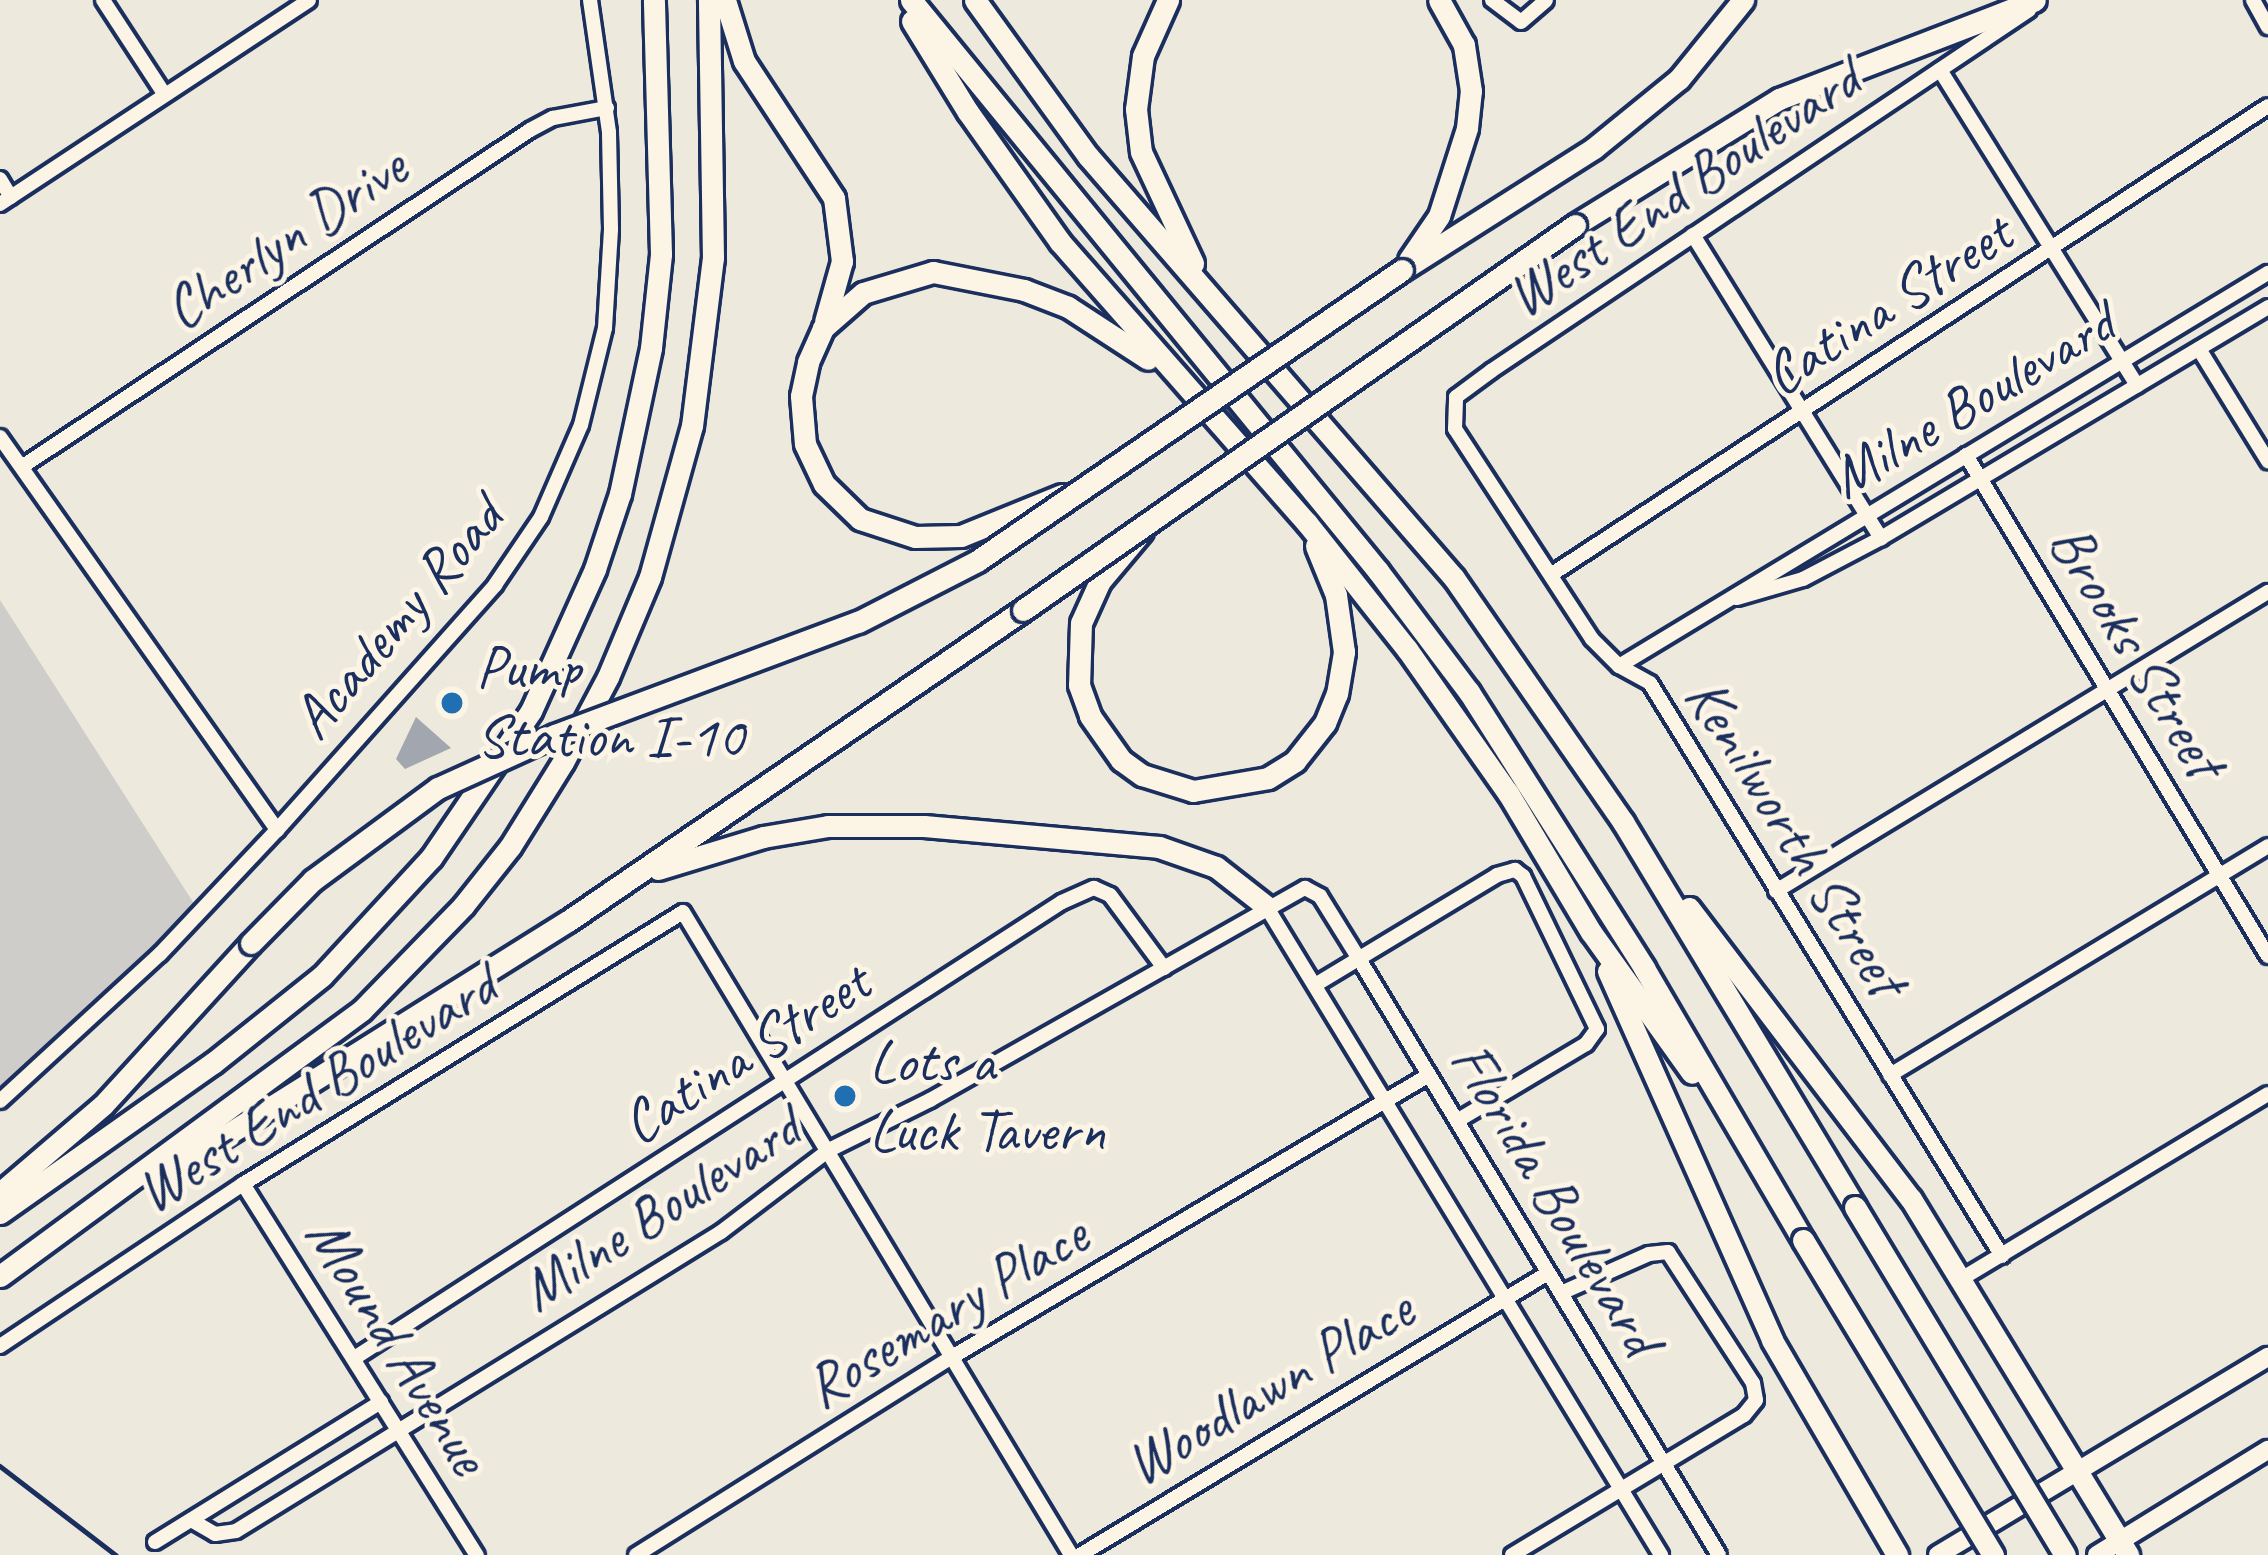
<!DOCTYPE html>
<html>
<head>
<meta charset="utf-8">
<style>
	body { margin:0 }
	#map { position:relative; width:2268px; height:1555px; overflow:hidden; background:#eee9dd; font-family:Caveat,sans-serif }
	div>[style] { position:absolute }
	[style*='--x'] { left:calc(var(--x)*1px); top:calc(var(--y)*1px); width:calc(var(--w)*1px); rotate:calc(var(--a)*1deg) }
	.green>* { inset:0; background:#cfcdca }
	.water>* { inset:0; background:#a2a7af }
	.roads { filter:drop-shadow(3px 0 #1b2f5e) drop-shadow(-3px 0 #1b2f5e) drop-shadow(0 3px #1b2f5e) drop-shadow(0 -3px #1b2f5e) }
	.minor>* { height:14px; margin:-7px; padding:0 7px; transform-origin:7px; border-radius:7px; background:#fcf5e5 }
	.major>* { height:18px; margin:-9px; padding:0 9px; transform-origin:9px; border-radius:9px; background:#fcf5e5 }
	.highway>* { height:21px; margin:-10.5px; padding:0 10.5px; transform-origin:10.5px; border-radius:10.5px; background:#fcf5e5 }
	.rail>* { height:4.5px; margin:-2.25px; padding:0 2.25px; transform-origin:2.25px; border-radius:2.25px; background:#1b2f5e }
	.bridges { filter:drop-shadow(3px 0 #1b2f5e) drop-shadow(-3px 0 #1b2f5e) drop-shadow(0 3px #1b2f5e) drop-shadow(0 -3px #1b2f5e) }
	.highway-bridge>* { height:21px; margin:-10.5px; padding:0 10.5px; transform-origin:10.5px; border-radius:10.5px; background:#fcf5e5 }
	.dots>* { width:33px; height:33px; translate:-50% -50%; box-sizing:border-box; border:6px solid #fcf5e5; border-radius:50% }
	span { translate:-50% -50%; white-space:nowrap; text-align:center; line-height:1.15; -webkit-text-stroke:10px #fcf5e5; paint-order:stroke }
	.street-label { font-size:60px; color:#1b2f5e }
	.poi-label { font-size:60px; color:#1b2f5e }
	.left { translate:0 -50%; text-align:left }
</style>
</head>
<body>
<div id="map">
	<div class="green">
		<i style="clip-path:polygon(0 600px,200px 913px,0 1101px)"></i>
	</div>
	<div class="water">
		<i style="clip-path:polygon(416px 717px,451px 748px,405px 769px,396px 759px)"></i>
	</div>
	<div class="roads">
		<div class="minor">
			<i style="--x:103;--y:0;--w:113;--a:56.9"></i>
			<i style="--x:1492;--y:0;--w:36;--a:37"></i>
			<i style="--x:1521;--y:22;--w:33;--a:-41"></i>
			<i style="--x:2253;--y:0;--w:31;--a:61"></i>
			<i style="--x:1940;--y:70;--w:372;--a:58"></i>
			<i style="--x:0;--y:179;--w:21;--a:59"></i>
			<i style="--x:0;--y:204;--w:370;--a:-33.4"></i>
			<i style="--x:1693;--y:235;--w:357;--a:58.2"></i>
			<i style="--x:2199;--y:349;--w:132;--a:58.4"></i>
			<i style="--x:0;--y:437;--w:481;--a:54.8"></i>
			<i style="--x:1966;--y:455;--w:585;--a:58.92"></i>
			<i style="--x:23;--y:466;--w:608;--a:-33.53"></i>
			<i style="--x:530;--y:130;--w:26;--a:-28"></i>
			<i style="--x:553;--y:118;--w:55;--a:-10.5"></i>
			<i style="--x:1552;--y:574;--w:855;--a:-33.17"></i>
			<i style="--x:1737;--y:598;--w:69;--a:-16.1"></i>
			<i style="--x:1803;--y:579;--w:88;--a:-27.7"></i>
			<i style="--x:1881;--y:538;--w:451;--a:-30.8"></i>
			<i style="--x:1619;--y:666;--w:759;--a:-31.2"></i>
			<i style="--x:1776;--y:891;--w:576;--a:-31.29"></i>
			<i style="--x:1266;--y:906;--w:760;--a:58.67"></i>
			<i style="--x:1315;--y:985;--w:213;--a:-31.1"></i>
			<i style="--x:1497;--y:875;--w:19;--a:-16"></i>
			<i style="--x:1515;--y:870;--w:10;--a:37"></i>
			<i style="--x:1523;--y:876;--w:170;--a:64.2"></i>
			<i style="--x:1597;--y:1029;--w:19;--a:126"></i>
			<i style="--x:1586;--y:1044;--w:150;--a:149.2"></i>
			<i style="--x:1890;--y:1075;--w:442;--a:-31.2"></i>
			<i style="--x:0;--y:1101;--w:217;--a:-42.6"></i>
			<i style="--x:160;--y:954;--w:170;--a:-46.7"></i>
			<i style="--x:277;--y:830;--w:328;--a:-48.3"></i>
			<i style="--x:495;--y:585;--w:82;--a:-55.9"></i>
			<i style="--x:541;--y:517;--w:100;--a:-66.5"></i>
			<i style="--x:581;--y:425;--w:100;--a:-76.1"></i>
			<i style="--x:605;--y:328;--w:99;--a:-86.5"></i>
			<i style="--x:611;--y:229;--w:97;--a:-91.2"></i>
			<i style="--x:609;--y:132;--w:133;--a:-98.2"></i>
			<i style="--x:243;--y:1184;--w:439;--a:57.8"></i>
			<i style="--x:2002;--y:1256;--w:672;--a:-121.56"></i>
			<i style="--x:1650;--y:683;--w:35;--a:-151"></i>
			<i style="--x:1619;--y:666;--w:38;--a:-135"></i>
			<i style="--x:1592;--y:639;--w:251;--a:-123.1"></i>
			<i style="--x:1455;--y:429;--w:32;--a:-88"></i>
			<i style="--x:1456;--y:397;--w:44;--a:-36.6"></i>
			<i style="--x:1491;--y:371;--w:648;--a:-33.86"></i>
			<i style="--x:1963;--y:1278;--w:356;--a:-31.1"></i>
			<i style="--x:0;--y:1346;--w:292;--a:-33.7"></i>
			<i style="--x:243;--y:1184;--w:517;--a:-31.72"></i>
			<i style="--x:683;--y:912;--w:751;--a:58.89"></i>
			<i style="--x:356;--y:1357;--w:840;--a:-32.8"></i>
			<i style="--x:1062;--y:902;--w:35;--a:-24"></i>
			<i style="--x:1094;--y:888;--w:17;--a:24"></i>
			<i style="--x:1110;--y:895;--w:91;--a:53.5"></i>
			<i style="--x:191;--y:1520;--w:28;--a:30"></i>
			<i style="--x:215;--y:1534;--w:21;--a:-8"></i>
			<i style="--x:236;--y:1531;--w:570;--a:-31.65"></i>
			<i style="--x:721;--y:1232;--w:136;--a:-37.2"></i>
			<i style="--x:829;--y:1150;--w:113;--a:-26.3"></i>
			<i style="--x:930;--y:1100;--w:431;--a:-29.5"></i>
			<i style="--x:1305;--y:888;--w:17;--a:28"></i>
			<i style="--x:1320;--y:896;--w:74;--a:58.2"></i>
			<i style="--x:1359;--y:959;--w:696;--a:58.87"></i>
			<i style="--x:155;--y:1542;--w:266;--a:-31.8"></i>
			<i style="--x:636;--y:1555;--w:373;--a:-32.1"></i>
			<i style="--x:952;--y:1357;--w:554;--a:-30.59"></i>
			<i style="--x:1080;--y:1555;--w:546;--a:-31.07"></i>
			<i style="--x:1512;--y:1555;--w:271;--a:-31.1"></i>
			<i style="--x:1744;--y:1415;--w:19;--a:-51"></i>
			<i style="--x:1756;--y:1400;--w:17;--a:-100"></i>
			<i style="--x:1753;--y:1383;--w:156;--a:-123"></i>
			<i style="--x:1668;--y:1252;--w:19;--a:174"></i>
			<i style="--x:1649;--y:1254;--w:96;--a:156.1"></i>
		</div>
		<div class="major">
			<i style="--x:1938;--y:1555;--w:385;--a:-31"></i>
			<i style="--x:2097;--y:1555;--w:201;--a:-31.6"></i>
		</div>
		<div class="highway">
			<i style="--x:725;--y:0;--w:64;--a:72.7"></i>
			<i style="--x:744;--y:61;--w:164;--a:56.7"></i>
			<i style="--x:834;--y:198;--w:64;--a:82.8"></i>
			<i style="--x:842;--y:261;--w:63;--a:105.6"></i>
			<i style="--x:911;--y:0;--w:738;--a:50.72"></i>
			<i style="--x:1378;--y:571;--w:151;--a:53.1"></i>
			<i style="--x:1469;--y:692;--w:327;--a:57.6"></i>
			<i style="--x:1644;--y:968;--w:315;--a:59.7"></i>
			<i style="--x:975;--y:0;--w:193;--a:54.1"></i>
			<i style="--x:1088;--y:156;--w:559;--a:49.06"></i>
			<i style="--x:1454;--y:578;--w:297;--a:55.3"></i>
			<i style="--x:1623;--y:822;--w:449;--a:58.9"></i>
			<i style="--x:1168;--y:0;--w:61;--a:114.1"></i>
			<i style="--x:1143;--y:56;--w:53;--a:97.5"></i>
			<i style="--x:1136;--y:109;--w:43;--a:83.4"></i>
			<i style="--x:1141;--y:152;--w:123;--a:64.9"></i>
			<i style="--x:912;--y:21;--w:107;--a:58.4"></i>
			<i style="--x:968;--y:112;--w:159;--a:54.7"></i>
			<i style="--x:1060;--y:242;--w:374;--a:48.7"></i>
			<i style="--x:1307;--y:523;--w:161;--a:51.6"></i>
			<i style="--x:1407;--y:649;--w:176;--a:55"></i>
			<i style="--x:1508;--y:793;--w:162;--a:59.2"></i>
			<i style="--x:1591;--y:932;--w:173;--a:54.4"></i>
			<i style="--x:1575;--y:225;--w:240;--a:-31.7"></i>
			<i style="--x:1779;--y:99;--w:274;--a:-21.1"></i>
			<i style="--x:1409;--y:260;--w:53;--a:-55.7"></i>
			<i style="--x:1439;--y:216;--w:92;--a:-72.3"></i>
			<i style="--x:1467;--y:128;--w:37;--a:-84"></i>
			<i style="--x:1471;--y:91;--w:47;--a:-98.7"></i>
			<i style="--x:1464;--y:45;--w:51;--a:-119.1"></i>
			<i style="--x:1402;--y:270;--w:227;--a:-32.4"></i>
			<i style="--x:1594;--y:148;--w:109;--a:-39.1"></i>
			<i style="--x:1679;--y:79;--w:102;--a:-51"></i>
			<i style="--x:1062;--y:495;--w:109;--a:157.9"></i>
			<i style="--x:961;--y:536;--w:46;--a:178.8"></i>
			<i style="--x:915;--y:537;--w:58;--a:-161.9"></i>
			<i style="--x:860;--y:519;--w:50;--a:-135.8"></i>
			<i style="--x:824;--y:484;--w:44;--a:-115.4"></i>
			<i style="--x:805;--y:444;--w:48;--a:-94.8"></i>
			<i style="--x:801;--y:396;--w:35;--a:-78"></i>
			<i style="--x:808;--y:362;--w:37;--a:-66"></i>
			<i style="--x:823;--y:328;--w:53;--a:-41.2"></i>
			<i style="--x:863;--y:293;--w:73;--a:-16.7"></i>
			<i style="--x:933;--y:272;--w:93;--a:11.2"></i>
			<i style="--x:1024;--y:290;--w:47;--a:21.1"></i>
			<i style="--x:1068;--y:307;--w:95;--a:33"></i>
			<i style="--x:1142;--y:531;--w:65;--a:130"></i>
			<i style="--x:1100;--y:581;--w:46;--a:114.3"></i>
			<i style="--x:1081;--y:623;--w:62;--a:91.8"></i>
			<i style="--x:1079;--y:685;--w:33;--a:70"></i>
			<i style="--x:1090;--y:716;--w:54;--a:54.8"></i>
			<i style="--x:1121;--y:760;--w:26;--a:36"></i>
			<i style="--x:1142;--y:775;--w:53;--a:17.4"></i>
			<i style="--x:1193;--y:791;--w:76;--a:-9.8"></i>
			<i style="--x:1268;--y:778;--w:32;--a:-32"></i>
			<i style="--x:1295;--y:761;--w:48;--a:-51.7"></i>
			<i style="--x:1325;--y:723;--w:31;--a:-68"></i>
			<i style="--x:1337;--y:694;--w:43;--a:-80.5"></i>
			<i style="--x:1344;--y:652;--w:58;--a:-98"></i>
			<i style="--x:1336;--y:595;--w:53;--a:-112.2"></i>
			<i style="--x:658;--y:869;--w:110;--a:-16.9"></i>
			<i style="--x:763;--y:837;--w:66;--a:-9.6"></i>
			<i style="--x:828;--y:826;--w:96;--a:0"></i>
			<i style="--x:924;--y:826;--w:236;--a:5.1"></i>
			<i style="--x:1159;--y:847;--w:60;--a:19.3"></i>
			<i style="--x:1216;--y:867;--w:63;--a:38"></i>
			<i style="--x:1689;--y:908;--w:366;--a:52.7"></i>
			<i style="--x:1911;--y:1199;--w:417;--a:58.6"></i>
			<i style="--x:1608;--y:971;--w:404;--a:66"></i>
			<i style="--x:1772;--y:1340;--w:249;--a:59.8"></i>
			<i style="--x:177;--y:1166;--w:461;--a:-32.1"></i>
			<i style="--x:568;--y:921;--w:551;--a:-34.35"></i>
			<i style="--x:0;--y:1193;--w:135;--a:-40.5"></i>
			<i style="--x:103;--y:1105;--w:219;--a:-47.6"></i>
			<i style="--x:0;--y:1213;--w:261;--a:-35.2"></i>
			<i style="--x:213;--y:1063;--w:139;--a:-38.6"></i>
			<i style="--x:322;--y:976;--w:161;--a:-47.3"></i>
			<i style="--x:431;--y:858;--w:178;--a:-55.8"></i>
			<i style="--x:531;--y:711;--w:156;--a:-65.7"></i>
			<i style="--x:595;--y:569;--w:79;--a:-71.6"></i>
			<i style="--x:620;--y:494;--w:149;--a:-78"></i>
			<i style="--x:651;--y:348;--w:95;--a:-83.9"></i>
			<i style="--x:661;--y:254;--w:254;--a:-91.6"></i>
			<i style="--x:0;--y:1276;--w:449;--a:-36.3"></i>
			<i style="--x:362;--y:1010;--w:145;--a:-45.8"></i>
			<i style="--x:463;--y:906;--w:75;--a:-51.5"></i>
			<i style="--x:510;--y:847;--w:100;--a:-58.1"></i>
			<i style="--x:563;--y:762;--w:96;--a:-62.1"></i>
			<i style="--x:608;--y:677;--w:108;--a:-67.2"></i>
			<i style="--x:650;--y:577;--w:157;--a:-74.5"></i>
			<i style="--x:692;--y:426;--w:169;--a:-82.9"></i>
			<i style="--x:713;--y:258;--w:258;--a:-90.9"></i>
		</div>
	</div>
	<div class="rail">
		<i style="--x:0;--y:1466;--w:146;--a:37.5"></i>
	</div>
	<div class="bridges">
		<div class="highway-bridge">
			<i style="--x:1023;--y:610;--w:673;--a:-34.89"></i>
			<i style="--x:251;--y:943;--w:88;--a:-45.5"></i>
			<i style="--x:313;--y:880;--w:155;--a:-36.4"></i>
			<i style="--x:438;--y:788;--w:128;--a:-24.4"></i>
			<i style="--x:555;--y:735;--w:323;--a:-20.5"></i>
			<i style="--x:858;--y:622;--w:134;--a:-27.1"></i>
			<i style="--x:977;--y:561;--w:515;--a:-34.4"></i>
			<i style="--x:1855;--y:1207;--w:406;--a:58.9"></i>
			<i style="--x:1803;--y:1240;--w:368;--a:58.9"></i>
		</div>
	</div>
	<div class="dots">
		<i style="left:452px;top:703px;background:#1f6fb2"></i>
		<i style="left:845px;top:1096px;background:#1f6fb2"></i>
	</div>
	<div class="street-label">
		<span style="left:1683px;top:188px;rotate:-34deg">West End Boulevard</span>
		<span style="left:285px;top:238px;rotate:-34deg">Cherlyn Drive</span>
		<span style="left:1887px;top:304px;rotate:-33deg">Catina Street</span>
		<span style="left:1972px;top:400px;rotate:-31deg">Milne Boulevard</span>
		<span style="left:397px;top:618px;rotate:-50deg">Academy Road</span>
		<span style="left:2137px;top:651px;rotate:59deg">Brooks Street</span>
		<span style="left:1796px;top:837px;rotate:58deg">Kenilworth Street</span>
		<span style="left:745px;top:1053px;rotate:-33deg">Catina Street</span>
		<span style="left:316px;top:1089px;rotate:-32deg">West End Boulevard</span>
		<span style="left:1556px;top:1198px;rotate:59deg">Florida Boulevard</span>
		<span style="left:660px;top:1209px;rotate:-33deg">Milne Boulevard</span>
		<span style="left:946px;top:1311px;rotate:-31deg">Rosemary Place</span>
		<span style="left:398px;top:1345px;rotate:58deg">Mound Avenue</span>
		<span style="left:1269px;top:1387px;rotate:-31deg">Woodlawn Place</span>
	</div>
	<div class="poi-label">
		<span class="left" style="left:476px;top:702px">Pump<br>Station I-10</span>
		<span class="left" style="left:869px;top:1096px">Lots a<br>Luck Tavern</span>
	</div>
</div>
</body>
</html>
